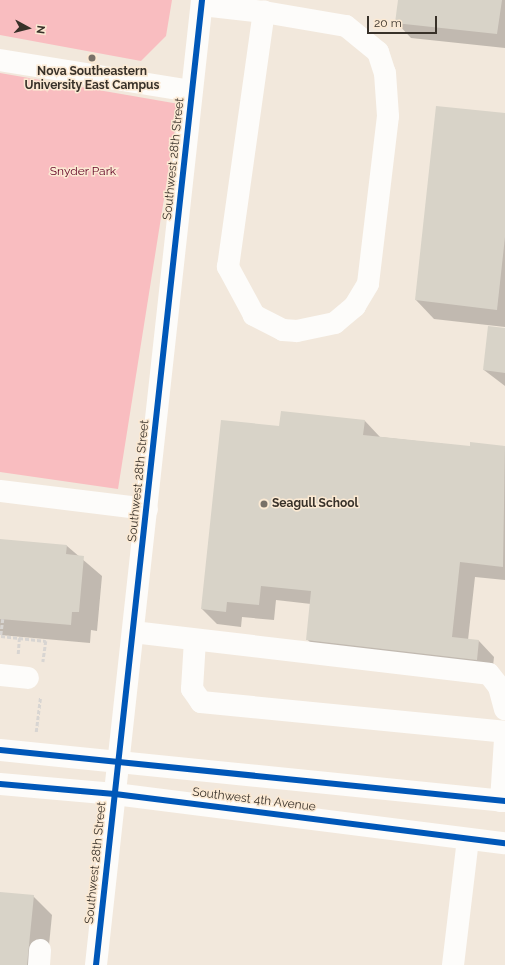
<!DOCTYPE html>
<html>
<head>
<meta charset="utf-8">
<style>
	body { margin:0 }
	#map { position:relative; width:505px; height:965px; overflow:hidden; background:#f2e8dc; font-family:Raleway,sans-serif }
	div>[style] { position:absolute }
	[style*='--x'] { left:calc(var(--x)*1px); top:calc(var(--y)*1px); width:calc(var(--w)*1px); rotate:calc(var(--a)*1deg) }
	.green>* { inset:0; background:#f9bdc0 }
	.shadow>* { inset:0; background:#0003 }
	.building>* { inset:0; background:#d8d3c8 }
	.path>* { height:2.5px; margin-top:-1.25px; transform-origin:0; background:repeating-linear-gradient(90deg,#d8d5d2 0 4px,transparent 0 6px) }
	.minor>* { height:22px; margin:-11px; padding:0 11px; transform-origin:11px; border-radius:11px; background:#fdfcfa }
	.cycleway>* { height:6px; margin:-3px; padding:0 3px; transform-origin:3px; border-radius:3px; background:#0057b8 }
	.dots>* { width:11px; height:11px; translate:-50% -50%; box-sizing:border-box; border:2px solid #fbe9d3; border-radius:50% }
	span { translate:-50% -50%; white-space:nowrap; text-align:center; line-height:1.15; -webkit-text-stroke:3px #fbe9d3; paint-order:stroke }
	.poi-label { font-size:12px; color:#383129; font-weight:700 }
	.left { translate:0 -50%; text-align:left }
	.street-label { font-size:12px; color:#383129 }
	.park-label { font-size:12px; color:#610123 }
	.north { position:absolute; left:8px; top:8px; width:40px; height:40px; -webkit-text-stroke:3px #fbe9d3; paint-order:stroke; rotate:97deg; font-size:11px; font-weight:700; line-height:16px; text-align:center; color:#383129 }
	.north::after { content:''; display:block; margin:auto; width:14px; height:18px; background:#383129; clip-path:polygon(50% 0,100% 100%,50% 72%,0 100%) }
	.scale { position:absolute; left:367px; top:16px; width:70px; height:18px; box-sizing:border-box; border:2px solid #383129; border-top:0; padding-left:5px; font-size:12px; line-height:14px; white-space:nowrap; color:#383129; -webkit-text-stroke:3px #fbe9d3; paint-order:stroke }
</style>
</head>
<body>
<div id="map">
	<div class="green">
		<i style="clip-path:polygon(0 0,172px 0,166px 36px,141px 61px,0 35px)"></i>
		<i style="clip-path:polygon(0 73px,179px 104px,118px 489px,0 472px)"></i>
	</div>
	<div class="shadow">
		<i style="clip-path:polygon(399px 0,505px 0,505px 48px,411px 38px,396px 22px)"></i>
		<i style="clip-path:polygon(505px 114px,505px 327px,434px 319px,416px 300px)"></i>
		<i style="clip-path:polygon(505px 329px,505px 386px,484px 370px)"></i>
		<i style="clip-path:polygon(365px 421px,380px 437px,471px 447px,471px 443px,505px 447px,505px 580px,475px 577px,468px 640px,479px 641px,494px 657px,492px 675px,322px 655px,307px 639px,311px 604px,276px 600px,274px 620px,242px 617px,241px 627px,217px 624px,202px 609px,280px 427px)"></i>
		<i style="clip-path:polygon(0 542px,67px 546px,102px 576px,97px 631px,91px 630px,90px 643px,0 635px)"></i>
		<i style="clip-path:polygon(0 893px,33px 896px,52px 915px,47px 965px,0 965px)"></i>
	</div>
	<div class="building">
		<i style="clip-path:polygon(398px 0,502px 0,497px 34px,395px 23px)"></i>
		<i style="clip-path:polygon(436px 106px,505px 113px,505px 237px,497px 310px,415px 300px)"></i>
		<i style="clip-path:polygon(488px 326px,505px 328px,505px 373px,483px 370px)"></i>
		<i style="clip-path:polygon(281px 411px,365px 420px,363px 435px,470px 446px,470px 442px,505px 446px,503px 567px,460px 562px,452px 637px,479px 640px,477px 660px,306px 640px,311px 591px,261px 586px,259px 605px,227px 602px,226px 612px,201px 609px,221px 420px,279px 426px)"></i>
		<i style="clip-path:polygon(0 539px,67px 545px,66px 554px,84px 556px,79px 612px,72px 612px,71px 625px,0 619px)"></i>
		<i style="clip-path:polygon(0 892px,34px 895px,27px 965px,0 965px)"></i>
	</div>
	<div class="path">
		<i style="--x:3;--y:619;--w:17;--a:97"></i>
		<i style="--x:1;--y:636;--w:45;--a:6.3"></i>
		<i style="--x:46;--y:641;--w:21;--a:98"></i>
		<i style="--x:18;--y:654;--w:16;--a:-86"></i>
		<i style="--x:36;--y:732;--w:35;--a:-83"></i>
	</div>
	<div class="minor">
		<i style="--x:202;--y:5;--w:62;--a:6.4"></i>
		<i style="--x:264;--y:12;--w:83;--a:9.7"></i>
		<i style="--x:346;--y:26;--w:41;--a:39.1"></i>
		<i style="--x:378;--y:52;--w:22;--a:72"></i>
		<i style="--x:385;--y:73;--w:43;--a:86"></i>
		<i style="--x:388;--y:116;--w:169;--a:96.8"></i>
		<i style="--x:368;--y:284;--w:26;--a:121"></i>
		<i style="--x:355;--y:306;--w:26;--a:140"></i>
		<i style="--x:335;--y:323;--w:39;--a:168"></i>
		<i style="--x:297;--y:331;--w:14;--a:-176"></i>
		<i style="--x:283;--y:330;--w:33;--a:-153"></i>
		<i style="--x:254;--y:315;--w:55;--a:-118.4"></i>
		<i style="--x:228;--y:267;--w:258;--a:-82"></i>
		<i style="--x:0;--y:60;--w:194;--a:9.2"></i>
		<i style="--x:0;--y:491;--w:148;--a:7"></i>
		<i style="--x:133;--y:632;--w:358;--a:6.7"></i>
		<i style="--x:489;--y:674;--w:16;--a:52"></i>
		<i style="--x:499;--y:687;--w:23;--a:75"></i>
		<i style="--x:195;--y:640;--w:49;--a:93.5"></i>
		<i style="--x:192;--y:689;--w:16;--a:55"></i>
		<i style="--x:201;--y:702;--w:305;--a:5.6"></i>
		<i style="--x:0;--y:675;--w:28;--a:6"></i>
		<i style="--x:0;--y:750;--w:508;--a:5.77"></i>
		<i style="--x:0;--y:784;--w:115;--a:5"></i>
		<i style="--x:115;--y:794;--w:393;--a:7.2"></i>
		<i style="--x:501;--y:801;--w:62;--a:-86.3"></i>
		<i style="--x:39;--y:965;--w:15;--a:-86"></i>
		<i style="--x:96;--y:965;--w:971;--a:-83.73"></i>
		<i style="--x:453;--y:965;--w:127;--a:-83.2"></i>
	</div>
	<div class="cycleway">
		<i style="--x:0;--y:750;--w:508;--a:5.77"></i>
		<i style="--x:0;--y:784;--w:115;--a:5"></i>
		<i style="--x:115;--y:794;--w:393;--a:7.2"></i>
		<i style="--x:96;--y:965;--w:971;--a:-83.73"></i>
	</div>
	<div class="dots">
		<i style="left:92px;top:58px;background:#797168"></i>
		<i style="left:264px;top:504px;background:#797168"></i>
	</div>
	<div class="poi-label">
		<span style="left:92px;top:79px">Nova Southeastern<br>University East Campus</span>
		<span class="left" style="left:272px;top:504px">Seagull School</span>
	</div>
	<div class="street-label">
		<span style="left:174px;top:159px;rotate:-84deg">Southwest 28th Street</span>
		<span style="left:139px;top:481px;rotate:-84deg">Southwest 28th Street</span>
		<span style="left:254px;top:800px;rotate:7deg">Southwest 4th Avenue</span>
		<span style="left:96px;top:863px;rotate:-84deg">Southwest 28th Street</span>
	</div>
	<div class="park-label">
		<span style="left:83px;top:172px">Snyder Park</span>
	</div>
	<div class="north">N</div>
	<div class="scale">20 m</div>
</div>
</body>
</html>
